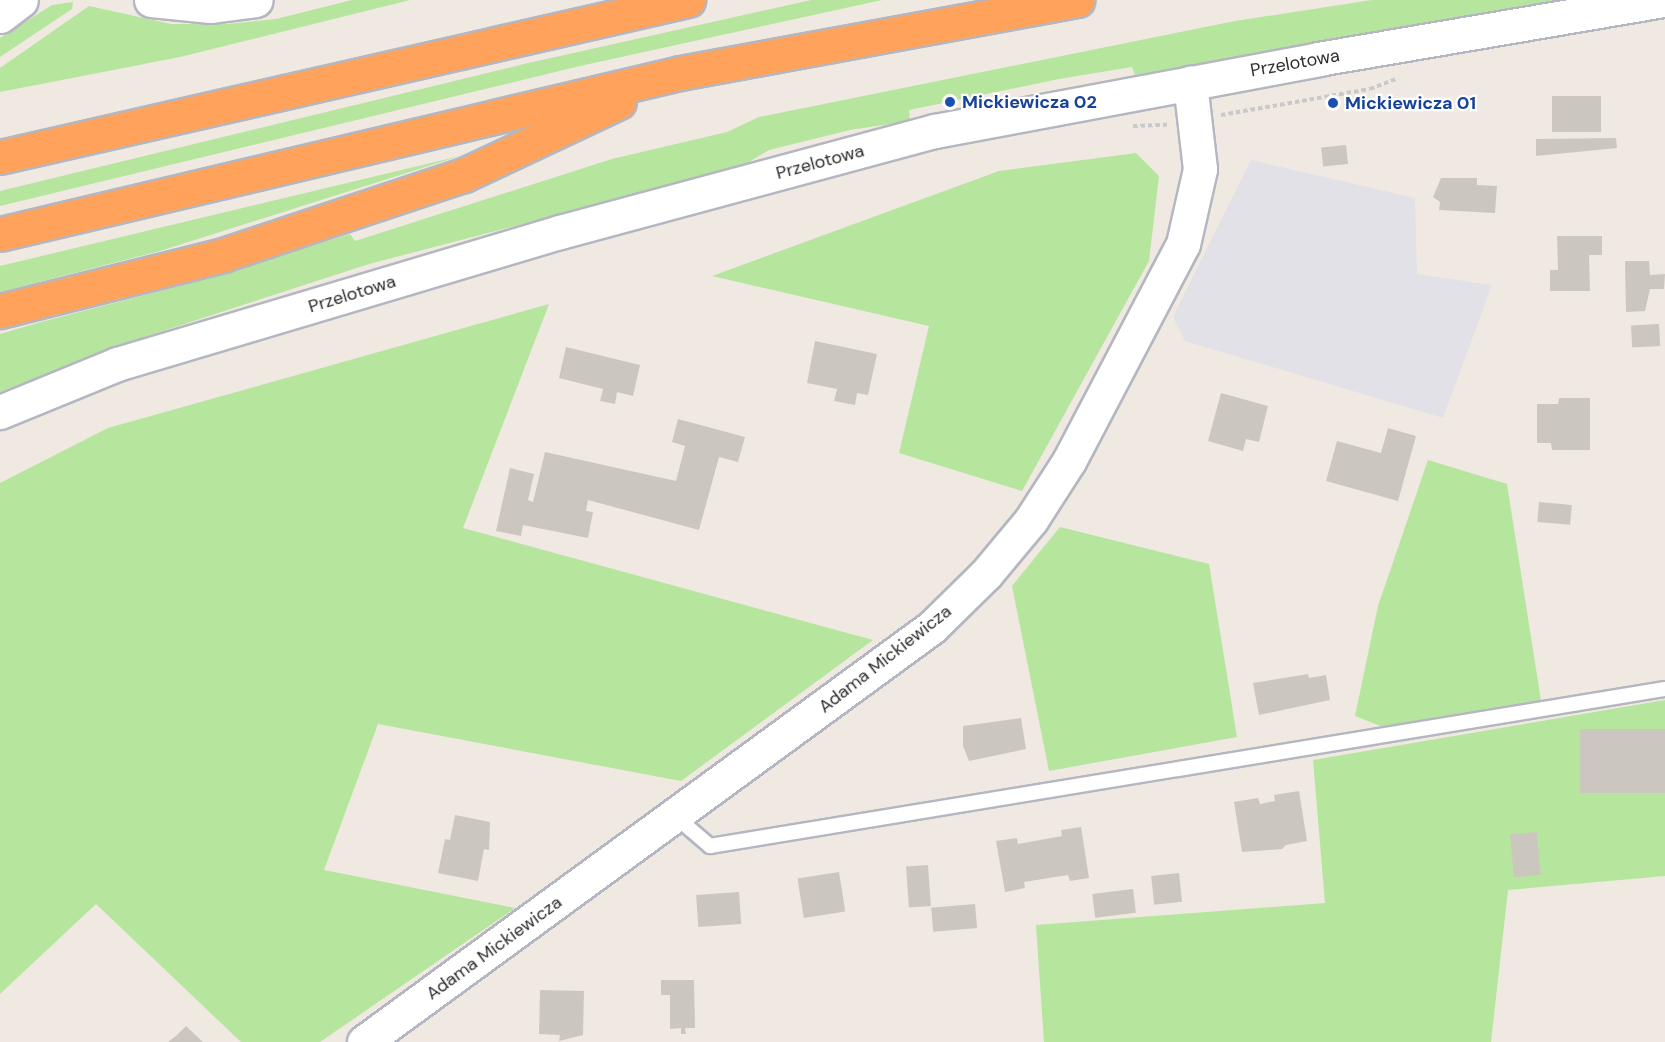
<!DOCTYPE html>
<html>
<head>
<meta charset="utf-8">
<style>
	body { margin:0 }
	#map { position:relative; width:1665px; height:1042px; overflow:hidden; background:#efe9e1; font-family:"DM Sans",sans-serif }
	div>[style] { position:absolute }
	[style*='--x'] { left:calc(var(--x)*1px); top:calc(var(--y)*1px); width:calc(var(--w)*1px); rotate:calc(var(--a)*1deg) }
	.industrial>* { inset:0; background:#e3e1e8 }
	.green>* { inset:0; background:#b6e59e }
	.building>* { inset:0; background:#cbc7bf; transform-origin:0 0 }
	.path>* { height:4px; margin-top:-2px; transform-origin:0; background:repeating-linear-gradient(90deg,#c9c9c9 0 4.5px,transparent 0 7.5px) }
	.roads { filter:drop-shadow(2px 0 #b4b7c1) drop-shadow(-2px 0 #b4b7c1) drop-shadow(0 2px #b4b7c1) drop-shadow(0 -2px #b4b7c1) }
	.service>* { height:14px; margin:-7px; padding:0 7px; transform-origin:7px; border-radius:7px; background:#fff }
	.tertiary>* { height:33px; margin:-16.5px; padding:0 16.5px; transform-origin:16.5px; border-radius:16.5px; background:#fff }
	.motorway>* { height:33px; margin:-16.5px; padding:0 16.5px; transform-origin:16.5px; border-radius:16.5px; background:#ffa35c }
	.dots>* { width:16px; height:16px; translate:-50% -50%; box-sizing:border-box; border:3px solid #fff; border-radius:50% }
	span { translate:-50% -50%; white-space:nowrap; text-align:center; line-height:1.15; -webkit-text-stroke:4.5px #fff; paint-order:stroke }
	.street-label { font-size:18px; color:#2e2e2e }
	.transit-label { font-size:18px; color:#164399; font-weight:700 }
	.left { translate:0 -50%; text-align:left }
</style>
</head>
<body>
<div id="map">
	<div class="industrial">
		<i style="clip-path:polygon(1251px 160px,1415px 198px,1417px 274px,1492px 285px,1443px 418px,1185px 341px,1173px 317px)"></i>
	</div>
	<div class="green">
		<i style="clip-path:polygon(352px 0,410px 0,180px 57px,0 92px,0 68px,89px 6px,171px 24px,228px 24px,276px 19px)"></i>
		<i style="clip-path:polygon(811px 0,882px 0,580px 66px,0 206px,0 191px,524px 64px)"></i>
		<i style="clip-path:polygon(1372px 0,1564px 0,1135px 75px,1132px 67px,1059px 79px,909px 110px,910px 121px,850px 130px,769px 150px,740px 167px,369px 264px,132px 341px,0 392px,0 334px,41px 322px,195px 282px,350px 234px,355px 241px,612px 159px,727px 132px,759px 117px,1235px 21px)"></i>
		<i style="clip-path:polygon(73px 2px,72px 9px,0 57px,0 38px,52px 5px)"></i>
		<i style="clip-path:polygon(1136px 153px,1159px 176px,1149px 261px,1022px 491px,899px 453px,929px 326px,712px 276px,999px 171px)"></i>
		<i style="clip-path:polygon(460px 156px,160px 251px,0 292px,0 266px)"></i>
		<i style="clip-path:polygon(549px 304px,463px 528px,873px 640px,681px 781px,378px 724px,324px 870px,515px 908px,320px 1042px,241px 1042px,96px 904px,0 994px,0 483px,108px 428px)"></i>
		<i style="clip-path:polygon(1428px 460px,1507px 484px,1541px 701px,1383px 727px,1355px 716px,1378px 606px)"></i>
		<i style="clip-path:polygon(1060px 527px,1209px 564px,1237px 737px,1049px 771px,1012px 586px)"></i>
		<i style="clip-path:polygon(1665px 700px,1665px 876px,1508px 890px,1491px 1042px,1044px 1042px,1036px 925px,1325px 903px,1313px 760px)"></i>
	</div>
	<div class="building">
		<i style="left:1552px;top:96px;width:49px;height:36px"></i>
		<i style="clip-path:polygon(1616px 138px,1617px 148px,1536px 156px,1536px 139px)"></i>
		<i style="left:1346px;top:145px;width:19px;height:25px;rotate:84deg"></i>
		<i style="clip-path:polygon(1441px 178px,1477px 178px,1477px 185px,1497px 186px,1495px 213px,1439px 210px,1440px 202px,1433px 197px)"></i>
		<i style="clip-path:polygon(1557px 236px,1602px 236px,1602px 255px,1589px 255px,1590px 291px,1550px 291px,1550px 270px,1558px 270px)"></i>
		<i style="clip-path:polygon(1625px 261px,1649px 261px,1650px 275px,1665px 274px,1664px 289px,1650px 289px,1645px 311px,1626px 312px)"></i>
		<i style="left:1659px;top:324px;width:22px;height:28px;rotate:87deg"></i>
		<i style="clip-path:polygon(815px 341px,877px 354px,868px 395px,857px 393px,855px 405px,834px 401px,837px 389px,807px 383px)"></i>
		<i style="clip-path:polygon(566px 347px,640px 365px,633px 396px,617px 392px,615px 404px,600px 401px,603px 389px,559px 378px)"></i>
		<i style="clip-path:polygon(1221px 393px,1268px 406px,1259px 442px,1246px 439px,1243px 451px,1208px 441px)"></i>
		<i style="clip-path:polygon(1559px 398px,1590px 398px,1590px 450px,1552px 450px,1551px 443px,1537px 443px,1537px 404px,1558px 404px)"></i>
		<i style="clip-path:polygon(678px 419px,745px 437px,738px 462px,719px 457px,699px 530px,588px 500px,586px 511px,593px 512px,588px 538px,523px 525px,521px 536px,496px 531px,510px 468px,534px 474px,528px 500px,533px 502px,545px 452px,676px 481px,685px 446px,672px 442px)"></i>
		<i style="clip-path:polygon(1388px 428px,1416px 436px,1398px 501px,1326px 481px,1337px 441px,1381px 453px)"></i>
		<i style="left:1539px;top:502px;width:33px;height:20px;rotate:5deg"></i>
		<i style="clip-path:polygon(1308px 674px,1309px 678px,1326px 675px,1330px 700px,1259px 715px,1253px 683px)"></i>
		<i style="clip-path:polygon(1021px 718px,1026px 749px,969px 761px,963px 746px,963px 726px)"></i>
		<i style="left:1665px;top:729px;width:64px;height:85px;rotate:90deg"></i>
		<i style="clip-path:polygon(1299px 791px,1307px 841px,1286px 845px,1282px 849px,1242px 852px,1234px 802px,1258px 798px,1260px 804px,1275px 801px,1274px 795px)"></i>
		<i style="clip-path:polygon(455px 815px,490px 822px,489px 850px,484px 849px,478px 881px,438px 873px,445px 839px,450px 840px)"></i>
		<i style="clip-path:polygon(1081px 827px,1089px 878px,1070px 881px,1068px 875px,1024px 882px,1025px 888px,1005px 892px,996px 841px,1017px 838px,1018px 844px,1062px 836px,1061px 830px)"></i>
		<i style="left:1537px;top:832px;width:43px;height:27px;rotate:85deg"></i>
		<i style="left:928px;top:865px;width:41px;height:22px;rotate:86deg"></i>
		<i style="left:839px;top:872px;width:40px;height:42px;rotate:81deg"></i>
		<i style="left:1179px;top:873px;width:29px;height:28px;rotate:84deg"></i>
		<i style="left:1133px;top:889px;width:24px;height:41px;rotate:83deg"></i>
		<i style="left:739px;top:892px;width:32px;height:43px;rotate:86deg"></i>
		<i style="left:975px;top:904px;width:24px;height:44px;rotate:85deg"></i>
		<i style="clip-path:polygon(661px 980px,694px 980px,695px 1028px,685px 1028px,686px 1034px,681px 1034px,681px 1028px,670px 1029px,670px 995px,661px 995px)"></i>
		<i style="clip-path:polygon(540px 990px,584px 991px,583px 1035px,559px 1041px,560px 1035px,539px 1034px)"></i>
		<i style="clip-path:polygon(186px 1026px,203px 1042px,168px 1042px,177px 1035px)"></i>
	</div>
	<div class="path">
		<i style="--x:1221;--y:115;--w:151;--a:-9.9"></i>
		<i style="--x:1370;--y:89;--w:30;--a:-21"></i>
		<i style="--x:1133;--y:126;--w:34;--a:-2"></i>
	</div>
	<div class="roads">
		<div class="service">
			<i style="--x:676;--y:817;--w:45;--a:40.5"></i>
			<i style="--x:710;--y:846;--w:968;--a:-9.34"></i>
		</div>
		<div class="tertiary">
			<i style="--x:151;--y:0;--w:60;--a:5.7"></i>
			<i style="--x:211;--y:6;--w:45;--a:-7.6"></i>
			<i style="--x:0;--y:16;--w:26;--a:-37"></i>
			<i style="--x:0;--y:412;--w:126;--a:-22.3"></i>
			<i style="--x:117;--y:364;--w:462;--a:-16.6"></i>
			<i style="--x:560;--y:232;--w:388;--a:-15.1"></i>
			<i style="--x:935;--y:131;--w:390;--a:-10.6"></i>
			<i style="--x:1318;--y:59;--w:349;--a:-9.7"></i>
			<i style="--x:364;--y:1042;--w:703;--a:-36.15"></i>
			<i style="--x:932;--y:627;--w:76;--a:-44.5"></i>
			<i style="--x:986;--y:574;--w:70;--a:-50.2"></i>
			<i style="--x:1031;--y:520;--w:70;--a:-57.2"></i>
			<i style="--x:1069;--y:461;--w:245;--a:-62.3"></i>
			<i style="--x:1183;--y:244;--w:77;--a:-77.2"></i>
			<i style="--x:1200;--y:169;--w:87;--a:-96.6"></i>
		</div>
		<div class="motorway">
			<i style="--x:0;--y:157;--w:706;--a:-12.85"></i>
			<i style="--x:0;--y:234;--w:699;--a:-13.32"></i>
			<i style="--x:680;--y:73;--w:404;--a:-10.4"></i>
			<i style="--x:0;--y:311;--w:230;--a:-14.1"></i>
			<i style="--x:223;--y:255;--w:254;--a:-18.4"></i>
			<i style="--x:464;--y:175;--w:171;--a:-25.2"></i>
		</div>
	</div>
	<div class="dots">
		<i style="left:950px;top:102px;background:#1a4fb4"></i>
		<i style="left:1333px;top:103px;background:#1a4fb4"></i>
	</div>
	<div class="street-label">
		<span style="left:1295px;top:63px;rotate:-10deg">Przelotowa</span>
		<span style="left:820px;top:162px;rotate:-15deg">Przelotowa</span>
		<span style="left:352px;top:294px;rotate:-17deg">Przelotowa</span>
		<span style="left:885px;top:659px;rotate:-38deg">Adama Mickiewicza</span>
		<span style="left:494px;top:948px;rotate:-36deg">Adama Mickiewicza</span>
	</div>
	<div class="transit-label">
		<span class="left" style="left:962px;top:102px">Mickiewicza 02</span>
		<span class="left" style="left:1345px;top:103px">Mickiewicza 01</span>
	</div>
</div>
</body>
</html>
